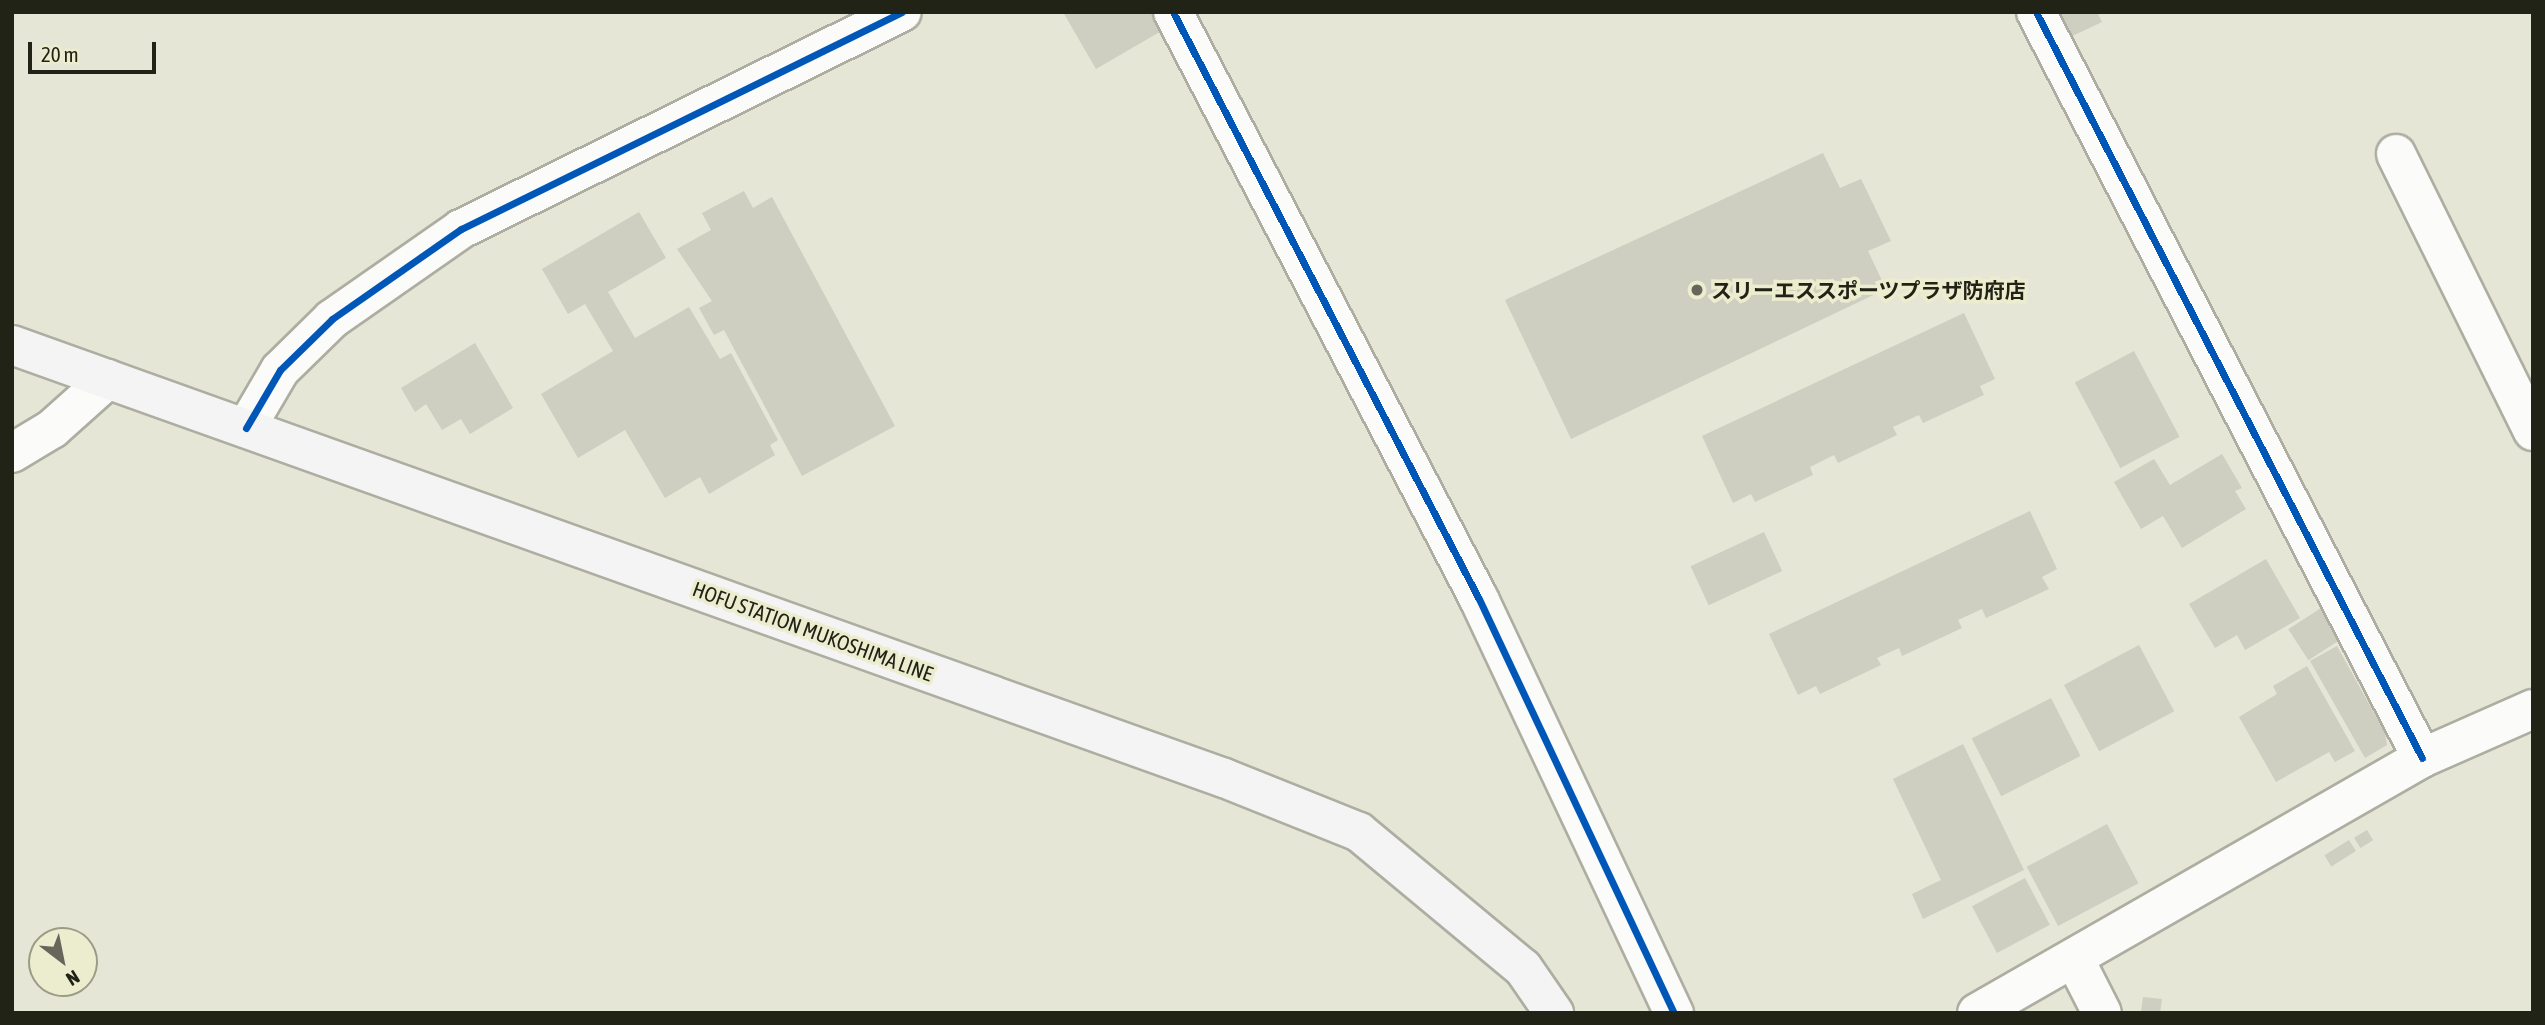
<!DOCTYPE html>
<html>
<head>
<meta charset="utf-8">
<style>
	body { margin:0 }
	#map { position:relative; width:2545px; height:1025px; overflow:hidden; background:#e5e6d5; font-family:"Asap Condensed","Noto Sans JP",sans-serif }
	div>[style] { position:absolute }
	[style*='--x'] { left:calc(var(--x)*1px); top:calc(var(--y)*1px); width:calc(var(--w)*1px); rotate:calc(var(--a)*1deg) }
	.building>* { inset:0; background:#cecec1; transform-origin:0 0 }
	.roads { filter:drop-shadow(2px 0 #adaea1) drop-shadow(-2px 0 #adaea1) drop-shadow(0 2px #adaea1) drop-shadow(0 -2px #adaea1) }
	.minor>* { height:38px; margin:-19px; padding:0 19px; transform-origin:19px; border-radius:19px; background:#fbfbf9 }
	.major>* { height:38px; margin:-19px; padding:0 19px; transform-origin:19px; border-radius:19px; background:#f4f4f4 }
	.cycleway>* { height:7px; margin:-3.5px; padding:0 3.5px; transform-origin:3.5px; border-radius:3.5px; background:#0057b8 }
	.dots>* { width:19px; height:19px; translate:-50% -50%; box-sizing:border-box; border:4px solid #ebedce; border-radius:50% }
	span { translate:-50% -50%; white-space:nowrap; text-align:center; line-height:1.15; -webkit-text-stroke:7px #ebedce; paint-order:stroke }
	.poi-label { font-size:21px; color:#222317; font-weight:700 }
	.left { translate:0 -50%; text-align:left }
	.street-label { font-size:21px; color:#222317 }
	.frame { position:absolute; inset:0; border:14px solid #222317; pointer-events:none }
	.north { position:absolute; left:28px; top:927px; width:70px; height:70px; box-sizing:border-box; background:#ebedce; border:2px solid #9b9c85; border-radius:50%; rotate:148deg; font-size:19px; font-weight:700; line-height:28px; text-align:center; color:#222317 }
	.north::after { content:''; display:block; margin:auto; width:24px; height:32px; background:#66675a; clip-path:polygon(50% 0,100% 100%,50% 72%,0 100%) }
	.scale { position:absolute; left:28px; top:42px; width:128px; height:32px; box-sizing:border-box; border:4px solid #222317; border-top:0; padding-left:9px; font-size:21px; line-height:24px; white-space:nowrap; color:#222317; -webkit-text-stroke:5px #ebedce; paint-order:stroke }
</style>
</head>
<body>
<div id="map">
	<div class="building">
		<i style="clip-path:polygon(1063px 12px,1153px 12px,1163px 30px,1096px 69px)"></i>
		<i style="clip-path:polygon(2053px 12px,2097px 12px,2102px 22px,2066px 39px)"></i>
		<i style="clip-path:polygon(1823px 153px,1840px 188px,1861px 179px,1891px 241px,1868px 251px,1886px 289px,1571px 439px,1505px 300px)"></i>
		<i style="clip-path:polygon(744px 191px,753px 208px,772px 197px,895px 426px,802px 476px,724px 330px,714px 335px,699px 308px,712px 301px,677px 249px,711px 230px,702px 213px)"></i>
		<i style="clip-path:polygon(639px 212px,666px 258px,608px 292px,635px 338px,689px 307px,720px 359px,731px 353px,778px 440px,770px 445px,775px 455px,709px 494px,700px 477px,665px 498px,625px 430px,578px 458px,541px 394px,613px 351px,585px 304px,568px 314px,542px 269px)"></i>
		<i style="clip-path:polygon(1964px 313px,1995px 379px,1980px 386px,1984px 395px,1923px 423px,1919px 415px,1893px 427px,1897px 435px,1838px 463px,1834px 455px,1810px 467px,1813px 475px,1755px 502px,1751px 494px,1733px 503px,1702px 436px)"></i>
		<i style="clip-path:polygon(475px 343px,513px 408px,470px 434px,461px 419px,442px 430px,426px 404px,415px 412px,401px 388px)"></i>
		<i style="left:2134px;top:351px;width:97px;height:67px;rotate:62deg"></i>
		<i style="clip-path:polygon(2222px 454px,2242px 488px,2235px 491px,2246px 509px,2182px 548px,2163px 516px,2141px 529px,2114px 482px,2154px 459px,2170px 485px)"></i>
		<i style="clip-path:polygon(2030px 511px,2057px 569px,2042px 577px,2049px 589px,1986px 618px,1982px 609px,1958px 620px,1962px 628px,1902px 656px,1899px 648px,1877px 658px,1881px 665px,1820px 694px,1816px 686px,1798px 695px,1769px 634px)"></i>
		<i style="left:1764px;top:532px;width:43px;height:81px;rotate:65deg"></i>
		<i style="clip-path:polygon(2266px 559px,2300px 618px,2245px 650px,2237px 635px,2215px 648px,2189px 604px)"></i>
		<i style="left:2321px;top:608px;width:37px;height:39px;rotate:57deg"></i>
		<i style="left:2139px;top:645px;width:75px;height:85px;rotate:62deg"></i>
		<i style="clip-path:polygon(2337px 646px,2385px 733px,2387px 745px,2365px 758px,2310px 661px)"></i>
		<i style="clip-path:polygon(2307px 666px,2355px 751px,2335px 762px,2329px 752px,2276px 782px,2239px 717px,2277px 694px,2273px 686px)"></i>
		<i style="left:2051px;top:698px;width:65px;height:89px;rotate:63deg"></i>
		<i style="clip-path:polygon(1963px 744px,2024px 870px,1923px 919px,1912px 894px,1941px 880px,1893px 779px)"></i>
		<i style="left:2107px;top:824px;width:67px;height:91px;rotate:62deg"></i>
		<i style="left:2367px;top:830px;width:12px;height:15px;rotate:59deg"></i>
		<i style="left:2349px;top:840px;width:13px;height:29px;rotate:58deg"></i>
		<i style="left:2025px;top:878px;width:53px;height:60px;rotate:62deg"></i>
		<i style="clip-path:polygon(2143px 997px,2162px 999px,2160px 1013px,2141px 1013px)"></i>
	</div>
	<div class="roads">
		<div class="minor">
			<i style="--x:1173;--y:12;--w:662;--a:62.47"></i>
			<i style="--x:1479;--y:599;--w:458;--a:64.8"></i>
			<i style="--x:2036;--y:12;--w:840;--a:62.64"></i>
			<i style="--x:2396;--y:154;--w:309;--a:63.7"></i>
			<i style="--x:246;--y:428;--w:67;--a:-59.6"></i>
			<i style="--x:280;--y:370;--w:73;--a:-44.4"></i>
			<i style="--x:332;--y:319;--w:157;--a:-34.9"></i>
			<i style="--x:461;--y:229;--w:491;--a:-26.2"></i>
			<i style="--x:12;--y:453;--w:47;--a:-31"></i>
			<i style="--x:52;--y:429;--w:75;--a:-41.8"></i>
			<i style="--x:2075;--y:960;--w:59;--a:63"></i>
			<i style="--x:1977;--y:1013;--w:513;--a:-29.81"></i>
			<i style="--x:2422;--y:758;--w:121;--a:-23.8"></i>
		</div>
		<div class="major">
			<i style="--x:12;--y:345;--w:1287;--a:19.66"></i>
			<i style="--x:1224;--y:778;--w:145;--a:21.8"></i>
			<i style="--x:1359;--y:832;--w:213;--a:39.7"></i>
			<i style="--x:1523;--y:968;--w:55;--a:55.4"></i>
		</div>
	</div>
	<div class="cycleway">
		<i style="--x:1173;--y:12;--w:662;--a:62.47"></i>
		<i style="--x:1479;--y:599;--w:458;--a:64.8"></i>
		<i style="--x:2036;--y:12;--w:840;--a:62.64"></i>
		<i style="--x:246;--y:428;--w:67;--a:-59.6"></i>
		<i style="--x:280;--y:370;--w:73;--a:-44.4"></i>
		<i style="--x:332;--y:319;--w:157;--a:-34.9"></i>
		<i style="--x:461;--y:229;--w:491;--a:-26.2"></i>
	</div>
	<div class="dots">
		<i style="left:1697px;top:290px;background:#66675a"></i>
	</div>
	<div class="poi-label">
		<span class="left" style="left:1711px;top:290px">スリーエススポーツプラザ防府店</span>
	</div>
	<div class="street-label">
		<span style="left:813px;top:631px;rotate:20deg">HOFU STATION MUKOSHIMA LINE</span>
	</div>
	<div class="frame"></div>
	<div class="north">N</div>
	<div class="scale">20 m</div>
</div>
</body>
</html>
